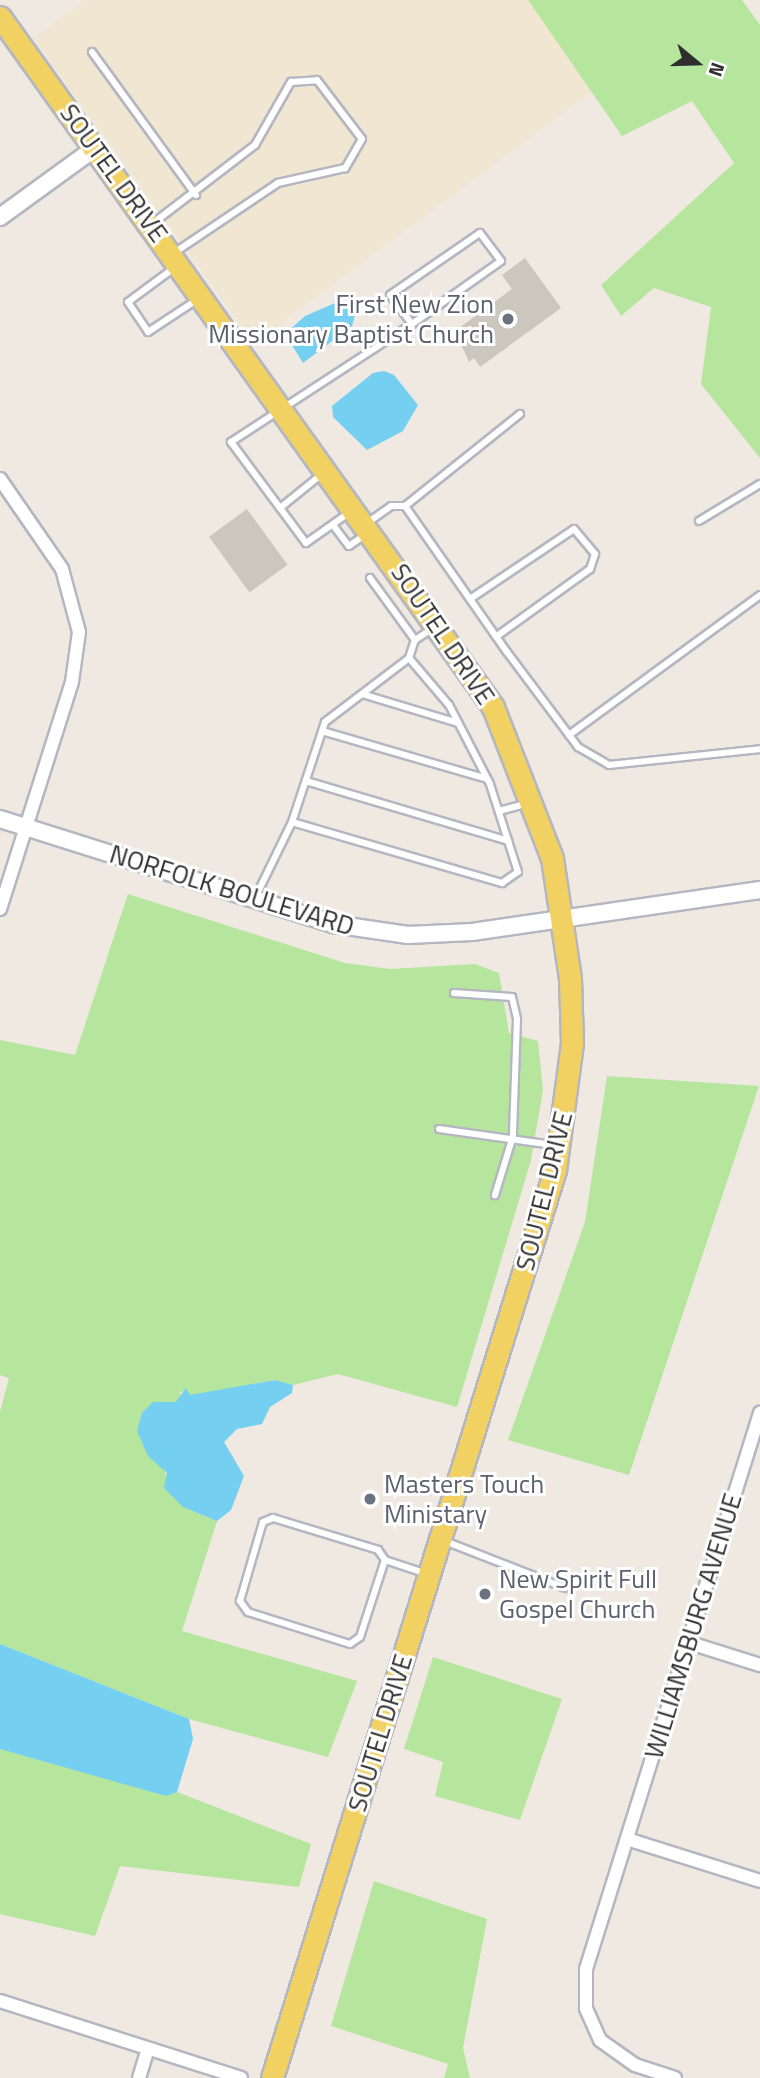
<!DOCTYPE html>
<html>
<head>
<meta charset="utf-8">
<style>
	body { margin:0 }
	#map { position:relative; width:760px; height:2078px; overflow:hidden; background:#efe9e1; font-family:"Titillium Web",sans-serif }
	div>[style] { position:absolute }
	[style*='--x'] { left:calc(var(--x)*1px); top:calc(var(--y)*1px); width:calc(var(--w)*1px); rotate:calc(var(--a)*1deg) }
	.education>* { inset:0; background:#f0e6d1 }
	.green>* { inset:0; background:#b6e59e }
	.water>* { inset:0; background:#75cff0 }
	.building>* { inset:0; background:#cbc7bf; transform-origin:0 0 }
	.roads { filter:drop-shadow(2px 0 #b4b7c1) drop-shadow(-2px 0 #b4b7c1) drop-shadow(0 2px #b4b7c1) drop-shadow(0 -2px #b4b7c1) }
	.service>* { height:6px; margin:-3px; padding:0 3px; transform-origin:3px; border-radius:3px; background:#fff }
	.minor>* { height:12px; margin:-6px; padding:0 6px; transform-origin:6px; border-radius:6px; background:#fff }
	.tertiary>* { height:16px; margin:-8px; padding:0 8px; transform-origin:8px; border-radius:8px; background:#fff }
	.primary>* { height:21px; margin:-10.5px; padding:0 10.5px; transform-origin:10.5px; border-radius:10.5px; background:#f2d163 }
	.dots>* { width:19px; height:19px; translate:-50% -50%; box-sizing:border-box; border:4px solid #fff; border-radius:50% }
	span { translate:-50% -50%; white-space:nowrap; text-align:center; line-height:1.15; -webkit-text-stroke:6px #fff; paint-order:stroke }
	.street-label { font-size:26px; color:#2e2e2e }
	.worship-label { font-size:26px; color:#5b616d }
	.right { translate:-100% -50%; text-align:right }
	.left { translate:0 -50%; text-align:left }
	.north { position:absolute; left:662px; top:28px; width:70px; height:70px; -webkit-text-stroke:5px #fff; paint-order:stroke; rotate:109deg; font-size:19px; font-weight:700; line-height:28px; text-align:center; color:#2e2e2e }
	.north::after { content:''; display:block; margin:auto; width:24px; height:32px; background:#2e2e2e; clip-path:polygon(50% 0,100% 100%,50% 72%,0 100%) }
</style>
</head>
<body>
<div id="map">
	<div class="education">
		<i style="clip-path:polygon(86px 0,528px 0,592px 92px,254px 343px,33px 38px)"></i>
	</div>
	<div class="green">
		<i style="clip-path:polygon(528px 0,742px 0,760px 25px,760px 458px,701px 384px,711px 307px,654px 288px,621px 316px,601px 285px,734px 163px,692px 101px,622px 136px)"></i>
		<i style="clip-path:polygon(128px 894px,345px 963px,390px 969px,475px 964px,499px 973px,509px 1033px,538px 1041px,543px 1090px,531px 1160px,457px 1407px,338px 1374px,293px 1385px,274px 1380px,190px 1396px,179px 1391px,183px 1398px,176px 1402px,160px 1462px,183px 1507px,217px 1521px,182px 1631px,357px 1681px,328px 1757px,189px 1719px,0 1644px,0 1412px,9px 1378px,0 1375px,0 1040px,75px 1055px)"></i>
		<i style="clip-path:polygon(607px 1076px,759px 1086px,629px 1475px,508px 1440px,585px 1222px)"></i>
		<i style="clip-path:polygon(433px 1657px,562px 1699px,520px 1820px,435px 1796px,443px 1762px,404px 1749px)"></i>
		<i style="clip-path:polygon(0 1749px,166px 1795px,177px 1792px,311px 1844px,299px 1887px,120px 1866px,95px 1936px,0 1914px)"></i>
		<i style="clip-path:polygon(374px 1881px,487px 1919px,463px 2048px,470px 2078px,444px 2078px,448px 2064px,331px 2026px)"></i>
	</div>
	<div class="water">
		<i style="clip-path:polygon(342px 300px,356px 311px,352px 326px,303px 363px,285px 334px,305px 316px)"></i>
		<i style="clip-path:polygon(384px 371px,394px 375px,418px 405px,403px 431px,367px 450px,333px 417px,332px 406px,373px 373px)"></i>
		<i style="clip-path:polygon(275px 1380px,293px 1385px,292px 1393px,270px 1407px,262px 1424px,237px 1429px,224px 1442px,244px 1476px,231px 1510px,217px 1521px,183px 1507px,164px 1488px,167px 1473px,148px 1456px,137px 1431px,142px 1413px,153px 1402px,176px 1402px,186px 1388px,190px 1395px)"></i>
		<i style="clip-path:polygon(0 1644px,189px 1719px,193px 1739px,177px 1792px,166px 1796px,0 1749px)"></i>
	</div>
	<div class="building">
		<i style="clip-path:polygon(525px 258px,561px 308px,480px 367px,474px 358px,469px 362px,455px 331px,512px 289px,502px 275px)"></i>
		<i style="left:247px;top:509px;width:69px;height:47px;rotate:54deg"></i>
	</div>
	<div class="roads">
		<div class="service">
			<i style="--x:92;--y:52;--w:177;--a:54"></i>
			<i style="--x:152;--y:224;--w:130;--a:-37.5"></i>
			<i style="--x:255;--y:145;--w:73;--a:-60.3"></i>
			<i style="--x:291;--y:82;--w:26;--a:-4"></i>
			<i style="--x:317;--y:80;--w:74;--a:52.7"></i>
			<i style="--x:362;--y:139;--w:34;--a:120"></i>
			<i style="--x:345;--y:168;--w:69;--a:167.4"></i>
			<i style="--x:278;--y:183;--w:125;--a:146.1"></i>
			<i style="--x:174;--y:268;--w:57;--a:143.5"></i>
			<i style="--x:128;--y:302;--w:36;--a:56"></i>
			<i style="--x:148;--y:332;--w:60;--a:-33.4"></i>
			<i style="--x:520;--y:414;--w:147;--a:141.3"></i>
			<i style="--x:405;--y:506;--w:178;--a:55.1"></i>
			<i style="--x:507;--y:652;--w:119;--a:53.2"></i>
			<i style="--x:578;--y:747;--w:36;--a:30"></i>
			<i style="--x:609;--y:765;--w:152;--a:-6"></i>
			<i style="--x:280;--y:508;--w:54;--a:-39"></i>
			<i style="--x:350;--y:512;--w:54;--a:144.8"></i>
			<i style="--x:306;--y:543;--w:126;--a:-126.6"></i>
			<i style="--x:231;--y:442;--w:216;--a:-33.1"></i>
			<i style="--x:412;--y:324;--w:36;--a:-127"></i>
			<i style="--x:390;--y:295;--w:109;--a:-34.6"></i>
			<i style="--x:480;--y:233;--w:35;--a:53"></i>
			<i style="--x:501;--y:261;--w:109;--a:144.7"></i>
			<i style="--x:699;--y:521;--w:71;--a:-31.2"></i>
			<i style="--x:367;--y:523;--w:29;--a:-35"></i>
			<i style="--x:391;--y:506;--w:14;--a:0"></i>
			<i style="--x:333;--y:525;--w:26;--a:53"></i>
			<i style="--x:349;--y:546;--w:19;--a:-35"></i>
			<i style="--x:370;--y:578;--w:77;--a:54"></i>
			<i style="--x:470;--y:599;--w:125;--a:-33.9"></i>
			<i style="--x:574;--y:529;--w:33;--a:50"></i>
			<i style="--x:595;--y:554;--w:16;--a:108"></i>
			<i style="--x:590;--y:569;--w:115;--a:144.2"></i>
			<i style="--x:362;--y:694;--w:100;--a:16.8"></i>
			<i style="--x:322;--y:731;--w:172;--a:16.2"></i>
			<i style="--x:569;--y:735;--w:237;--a:-36.2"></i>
			<i style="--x:306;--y:781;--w:211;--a:16.5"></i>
			<i style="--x:499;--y:811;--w:28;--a:-15"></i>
			<i style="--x:292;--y:822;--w:105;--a:-71.7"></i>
			<i style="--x:325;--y:722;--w:106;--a:-37.3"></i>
			<i style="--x:255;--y:898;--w:85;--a:-64"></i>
			<i style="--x:292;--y:822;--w:219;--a:16.2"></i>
			<i style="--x:502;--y:883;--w:19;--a:-35"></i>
			<i style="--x:518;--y:872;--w:92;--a:-107.7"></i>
			<i style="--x:490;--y:784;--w:89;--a:-117.4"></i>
			<i style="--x:449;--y:705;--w:62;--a:-130.4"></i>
			<i style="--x:409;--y:658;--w:19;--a:-72"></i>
			<i style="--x:415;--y:640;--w:20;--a:-33"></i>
			<i style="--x:454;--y:993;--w:58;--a:3.9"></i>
			<i style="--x:512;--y:997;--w:23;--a:77"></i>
			<i style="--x:517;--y:1019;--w:117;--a:92"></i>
			<i style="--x:513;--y:1136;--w:62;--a:107"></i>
			<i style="--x:439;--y:1129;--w:115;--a:8"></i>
			<i style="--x:442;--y:1540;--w:132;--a:21.3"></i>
			<i style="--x:385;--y:1560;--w:81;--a:108"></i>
			<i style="--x:360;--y:1637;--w:12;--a:145"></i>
			<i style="--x:350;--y:1644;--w:107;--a:-162.6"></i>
			<i style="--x:248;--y:1612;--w:14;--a:-126"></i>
			<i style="--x:240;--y:1601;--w:82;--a:-73.8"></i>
			<i style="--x:263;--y:1522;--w:11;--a:-22"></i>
			<i style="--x:273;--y:1518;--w:110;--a:16.9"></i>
			<i style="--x:378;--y:1550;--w:12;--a:55"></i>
			<i style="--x:385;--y:1560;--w:41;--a:18.4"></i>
		</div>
		<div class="minor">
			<i style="--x:0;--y:479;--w:109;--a:55.4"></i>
			<i style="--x:62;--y:569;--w:65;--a:74.9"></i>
			<i style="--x:79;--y:632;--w:50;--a:98"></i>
			<i style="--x:72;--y:682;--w:238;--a:107.6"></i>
			<i style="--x:687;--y:1642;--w:77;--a:17.5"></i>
			<i style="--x:627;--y:1839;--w:139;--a:17.5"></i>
			<i style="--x:0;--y:2001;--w:253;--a:17.7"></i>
			<i style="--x:139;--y:2078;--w:30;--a:-73"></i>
			<i style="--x:675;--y:2078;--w:42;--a:-162"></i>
			<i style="--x:635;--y:2065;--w:43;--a:-144.5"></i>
			<i style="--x:600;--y:2040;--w:35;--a:-114"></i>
			<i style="--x:586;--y:2008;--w:39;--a:-90"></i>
			<i style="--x:586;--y:1969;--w:583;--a:-72.62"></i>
		</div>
		<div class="tertiary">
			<i style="--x:0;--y:217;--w:117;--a:-36"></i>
			<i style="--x:0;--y:819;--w:349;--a:17.5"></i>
			<i style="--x:333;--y:924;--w:76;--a:8.3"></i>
			<i style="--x:408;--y:935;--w:64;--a:-2.7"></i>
			<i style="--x:472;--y:932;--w:291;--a:-8.3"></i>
		</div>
		<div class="primary">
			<i style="--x:0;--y:17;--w:848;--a:54.45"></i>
			<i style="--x:493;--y:707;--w:162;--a:68.7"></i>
			<i style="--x:552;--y:858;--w:122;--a:81.5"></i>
			<i style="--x:570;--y:979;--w:64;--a:88.2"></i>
			<i style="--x:572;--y:1043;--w:128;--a:97.6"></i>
			<i style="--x:555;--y:1170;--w:951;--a:107.31"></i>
		</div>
	</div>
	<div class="dots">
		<i style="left:508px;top:319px;background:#6b7280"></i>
		<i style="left:370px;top:1499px;background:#6b7280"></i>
		<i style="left:485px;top:1594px;background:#6b7280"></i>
	</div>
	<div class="street-label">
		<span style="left:114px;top:173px;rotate:54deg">SOUTEL DRIVE</span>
		<span style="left:443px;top:634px;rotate:56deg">SOUTEL DRIVE</span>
		<span style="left:232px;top:890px;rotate:17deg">NORFOLK BOULEVARD</span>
		<span style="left:544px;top:1191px;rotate:-76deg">SOUTEL DRIVE</span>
		<span style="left:693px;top:1626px;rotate:-73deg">WILLIAMSBURG AVENUE</span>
		<span style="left:380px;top:1733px;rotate:-73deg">SOUTEL DRIVE</span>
	</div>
	<div class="worship-label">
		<span class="right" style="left:494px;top:319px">First New Zion<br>Missionary Baptist Church</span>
		<span class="left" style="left:384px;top:1499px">Masters Touch<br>Ministary</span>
		<span class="left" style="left:499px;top:1594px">New Spirit Full<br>Gospel Church</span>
	</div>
	<div class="north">N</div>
</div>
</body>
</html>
